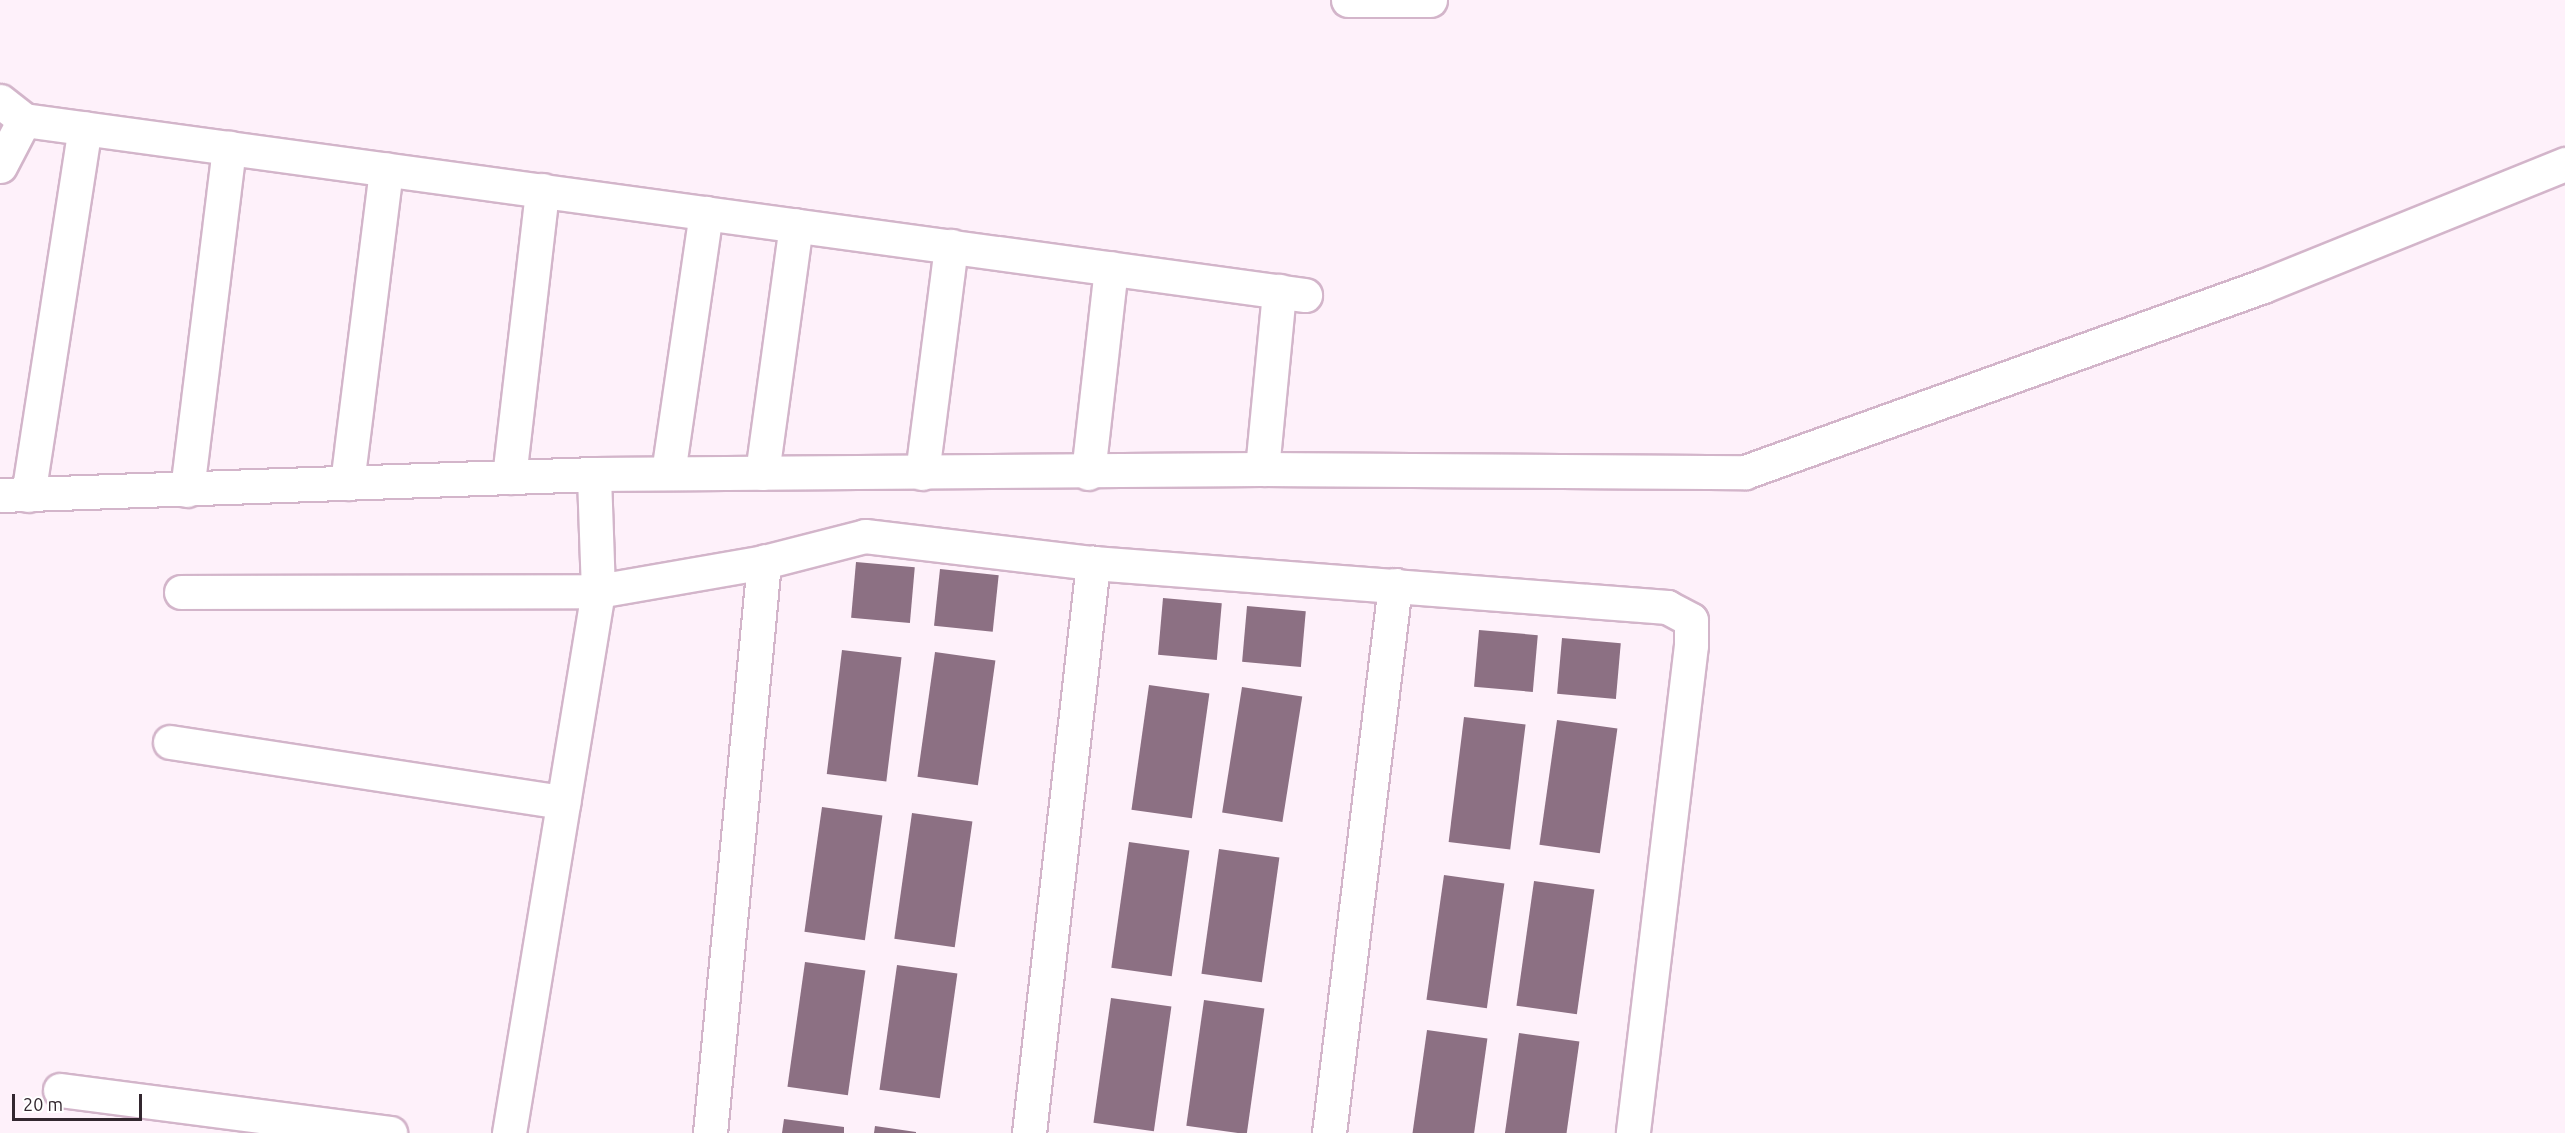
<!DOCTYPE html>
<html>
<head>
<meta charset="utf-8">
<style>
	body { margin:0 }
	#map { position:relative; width:2565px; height:1133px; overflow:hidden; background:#fef1fa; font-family:Ubuntu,sans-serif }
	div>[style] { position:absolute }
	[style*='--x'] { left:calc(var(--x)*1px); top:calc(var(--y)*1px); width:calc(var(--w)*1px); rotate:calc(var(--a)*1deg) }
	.building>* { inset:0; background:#8c7083; transform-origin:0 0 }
	.roads { filter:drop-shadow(2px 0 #d3b5ca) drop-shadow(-2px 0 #d3b5ca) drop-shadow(0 2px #d3b5ca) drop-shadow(0 -2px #d3b5ca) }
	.minor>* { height:33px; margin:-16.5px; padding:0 16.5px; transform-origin:16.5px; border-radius:16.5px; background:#fff }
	span { translate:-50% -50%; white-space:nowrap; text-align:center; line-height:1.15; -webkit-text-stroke:4.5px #fff; paint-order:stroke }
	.scale { position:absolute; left:12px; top:1094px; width:130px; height:27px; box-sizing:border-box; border:3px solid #33272f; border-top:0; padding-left:8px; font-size:18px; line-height:21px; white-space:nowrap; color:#33272f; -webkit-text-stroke:4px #fff; paint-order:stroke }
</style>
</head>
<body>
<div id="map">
	<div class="building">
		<i style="left:856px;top:562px;width:59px;height:56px;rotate:5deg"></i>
		<i style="left:940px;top:569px;width:59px;height:57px;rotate:6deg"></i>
		<i style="left:1163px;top:598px;width:59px;height:57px;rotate:5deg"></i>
		<i style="left:1247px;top:606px;width:59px;height:56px;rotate:5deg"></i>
		<i style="left:1479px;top:630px;width:59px;height:57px;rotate:5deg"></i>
		<i style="left:1562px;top:638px;width:59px;height:56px;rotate:5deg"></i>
		<i style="left:842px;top:650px;width:60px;height:125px;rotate:7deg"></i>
		<i style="left:935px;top:652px;width:61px;height:126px;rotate:8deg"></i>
		<i style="left:1149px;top:685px;width:61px;height:126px;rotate:8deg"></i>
		<i style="left:1242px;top:687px;width:61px;height:127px;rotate:9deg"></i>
		<i style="left:1464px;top:717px;width:62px;height:126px;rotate:7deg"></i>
		<i style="left:1557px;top:720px;width:61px;height:126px;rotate:8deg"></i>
		<i style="left:822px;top:807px;width:61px;height:126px;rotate:8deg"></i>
		<i style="left:912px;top:813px;width:61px;height:127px;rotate:8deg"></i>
		<i style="left:1129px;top:842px;width:61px;height:127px;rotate:8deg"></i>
		<i style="left:1219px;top:849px;width:61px;height:126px;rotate:8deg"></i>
		<i style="left:1444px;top:875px;width:61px;height:126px;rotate:8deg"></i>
		<i style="left:1534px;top:881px;width:61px;height:126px;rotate:8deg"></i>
		<i style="left:805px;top:962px;width:61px;height:126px;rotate:8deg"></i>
		<i style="left:897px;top:965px;width:61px;height:126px;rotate:8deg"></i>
		<i style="left:1111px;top:998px;width:61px;height:126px;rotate:8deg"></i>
		<i style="left:1204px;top:1000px;width:61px;height:127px;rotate:8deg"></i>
		<i style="left:1427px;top:1030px;width:61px;height:104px;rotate:8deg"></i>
		<i style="left:1519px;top:1033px;width:61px;height:101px;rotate:8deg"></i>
		<i style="clip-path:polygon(784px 1119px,844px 1127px,844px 1133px,782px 1133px)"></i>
		<i style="clip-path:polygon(875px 1126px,916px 1132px,916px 1133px,874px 1133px)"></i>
	</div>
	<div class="roads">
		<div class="minor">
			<i style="--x:1348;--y:0;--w:82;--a:0"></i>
			<i style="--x:0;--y:101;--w:31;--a:38"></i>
			<i style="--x:24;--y:120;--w:1293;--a:7.78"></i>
			<i style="--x:0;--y:166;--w:52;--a:-62.4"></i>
			<i style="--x:1262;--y:469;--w:179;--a:-84.5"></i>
			<i style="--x:668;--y:473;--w:263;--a:-81.7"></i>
			<i style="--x:762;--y:473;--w:250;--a:-82.2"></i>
			<i style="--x:922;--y:473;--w:229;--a:-82.7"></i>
			<i style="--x:1088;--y:473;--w:206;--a:-83.6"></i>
			<i style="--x:509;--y:477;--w:289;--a:-83.4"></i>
			<i style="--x:347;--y:483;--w:316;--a:-82.9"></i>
			<i style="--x:187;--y:490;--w:345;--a:-83"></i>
			<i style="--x:0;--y:495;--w:594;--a:-2.02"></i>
			<i style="--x:594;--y:474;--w:668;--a:-0.43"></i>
			<i style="--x:1262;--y:469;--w:483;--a:0.4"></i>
			<i style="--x:1745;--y:472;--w:550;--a:-19.75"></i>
			<i style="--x:2263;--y:286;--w:326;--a:-22"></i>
			<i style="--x:28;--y:495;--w:371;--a:-81.2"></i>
			<i style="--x:181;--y:592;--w:417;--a:-0.1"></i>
			<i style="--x:598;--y:591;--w:169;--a:-9.9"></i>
			<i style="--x:764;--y:562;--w:104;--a:-14.4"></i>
			<i style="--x:865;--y:536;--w:230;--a:6.8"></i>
			<i style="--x:1093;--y:563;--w:576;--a:4.38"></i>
			<i style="--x:1667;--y:607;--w:27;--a:28"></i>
			<i style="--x:1691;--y:620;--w:25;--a:90"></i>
			<i style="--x:1691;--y:645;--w:491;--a:96.8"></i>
			<i style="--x:170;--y:742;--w:398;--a:8.7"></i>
			<i style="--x:60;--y:1090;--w:333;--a:7.4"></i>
			<i style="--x:509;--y:1133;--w:549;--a:-80.67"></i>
			<i style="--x:598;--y:591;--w:117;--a:-92"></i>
			<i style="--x:710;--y:1133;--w:574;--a:-84.6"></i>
			<i style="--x:1029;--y:1133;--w:574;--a:-83.59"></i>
			<i style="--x:1329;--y:1133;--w:552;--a:-83.13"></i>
		</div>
	</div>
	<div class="scale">20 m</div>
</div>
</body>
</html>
